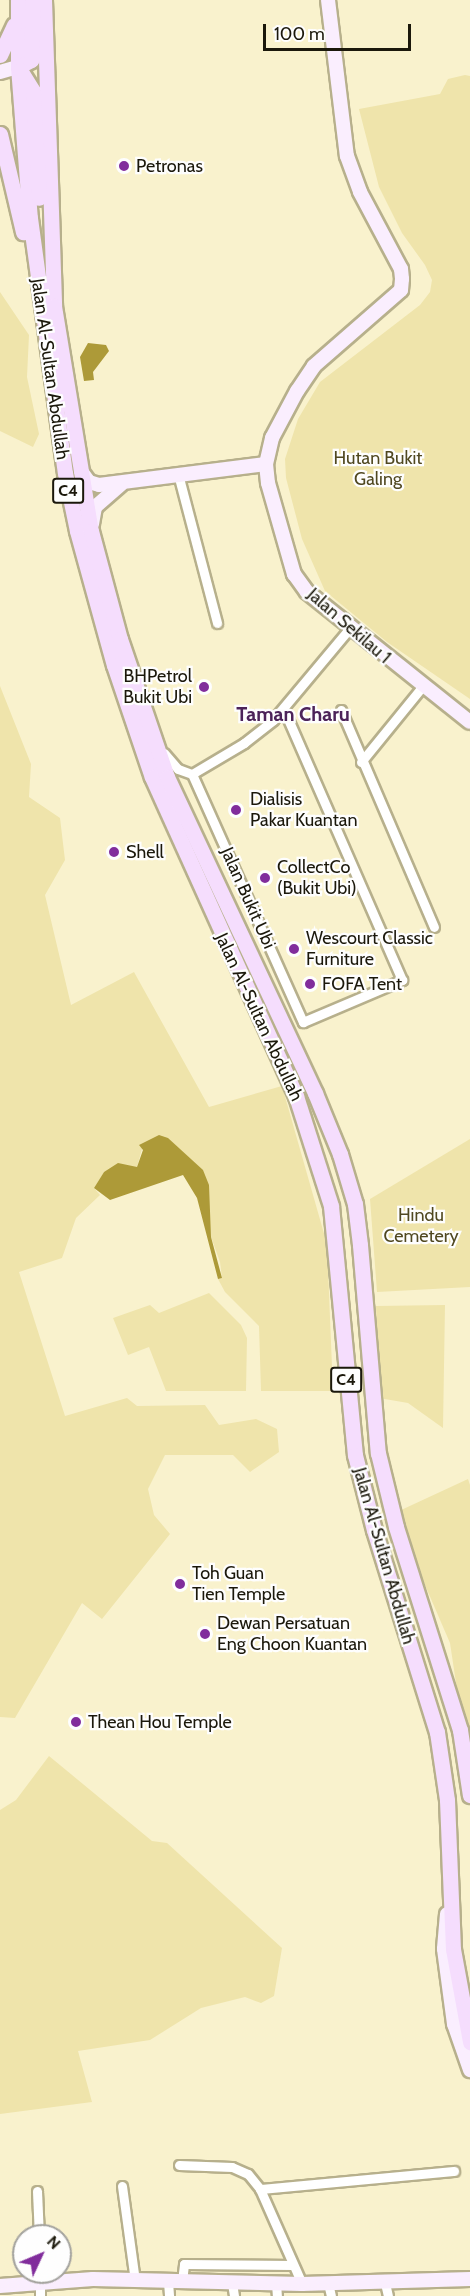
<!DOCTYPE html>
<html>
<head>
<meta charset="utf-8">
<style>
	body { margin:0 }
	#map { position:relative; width:470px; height:2296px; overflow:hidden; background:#f9f2cd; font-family:Cabin,sans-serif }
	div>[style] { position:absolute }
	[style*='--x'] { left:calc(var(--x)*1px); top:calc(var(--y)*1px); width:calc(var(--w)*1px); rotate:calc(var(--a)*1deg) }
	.green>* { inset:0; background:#efe4ab }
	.water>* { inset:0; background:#ad9a38 }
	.roads { filter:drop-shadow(2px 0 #b7b08c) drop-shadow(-2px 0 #b7b08c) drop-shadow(0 2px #b7b08c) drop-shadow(0 -2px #b7b08c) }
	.street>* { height:9px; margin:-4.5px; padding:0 4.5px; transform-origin:4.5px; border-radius:4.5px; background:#fff }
	.secondary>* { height:14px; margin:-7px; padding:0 7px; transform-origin:7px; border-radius:7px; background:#faeefe }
	.primary>* { height:15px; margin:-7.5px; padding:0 7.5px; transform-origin:7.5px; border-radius:7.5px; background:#f5ddfd }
	.dots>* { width:16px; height:16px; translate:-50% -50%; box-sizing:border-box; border:3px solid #fefefe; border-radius:50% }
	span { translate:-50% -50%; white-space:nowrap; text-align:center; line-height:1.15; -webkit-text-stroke:4.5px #fefefe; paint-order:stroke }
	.shield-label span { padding:2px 4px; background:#fefefe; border:2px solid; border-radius:4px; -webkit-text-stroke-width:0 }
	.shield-label { font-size:16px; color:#1b180b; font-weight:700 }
	.poi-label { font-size:18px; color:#1b180b }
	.left { translate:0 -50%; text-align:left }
	.right { translate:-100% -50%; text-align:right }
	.street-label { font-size:18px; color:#1b180b }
	.park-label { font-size:18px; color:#504820 }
	.neighbourhood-label { font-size:20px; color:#4c2359; font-weight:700 }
	.north { position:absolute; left:12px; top:2224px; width:60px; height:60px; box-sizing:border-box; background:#fefefe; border:2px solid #a3a29d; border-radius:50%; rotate:46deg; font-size:16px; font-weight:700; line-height:24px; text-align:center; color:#1b180b }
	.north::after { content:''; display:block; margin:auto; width:21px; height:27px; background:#812d9c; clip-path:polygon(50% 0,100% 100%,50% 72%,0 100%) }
	.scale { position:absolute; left:263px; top:24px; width:148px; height:27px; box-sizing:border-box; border:3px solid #1b180b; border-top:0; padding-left:8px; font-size:18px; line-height:21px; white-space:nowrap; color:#1b180b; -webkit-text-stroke:4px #fefefe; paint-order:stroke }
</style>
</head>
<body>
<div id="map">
	<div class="green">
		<i style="clip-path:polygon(465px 75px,470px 76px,470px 699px,387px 642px,325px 591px,302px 539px,286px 478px,285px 459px,298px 419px,320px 382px,420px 305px,430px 292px,432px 280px,425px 265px,402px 233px,379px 187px,359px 109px,440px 94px,448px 79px)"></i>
		<i style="clip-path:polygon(0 292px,29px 335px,27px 377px,39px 434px,33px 447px,0 431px)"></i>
		<i style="clip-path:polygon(0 686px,31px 764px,29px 797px,60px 818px,65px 860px,45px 895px,71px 1005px,134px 972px,209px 1107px,282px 1086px,327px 1244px,333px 1391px,261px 1391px,259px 1326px,225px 1292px,218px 1279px,222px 1278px,220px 1262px,211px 1237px,207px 1212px,209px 1185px,142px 1149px,137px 1167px,104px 1172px,94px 1188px,100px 1195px,76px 1218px,62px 1258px,19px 1272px,65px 1416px,127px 1398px,137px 1406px,205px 1405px,219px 1425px,256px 1419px,277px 1429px,279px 1452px,250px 1472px,233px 1455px,165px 1455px,148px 1489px,154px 1515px,170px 1534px,102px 1619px,82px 1603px,15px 1718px,0 1717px)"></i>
		<i style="clip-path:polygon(470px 1139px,470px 1287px,377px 1292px,370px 1199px)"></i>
		<i style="clip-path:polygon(209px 1293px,241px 1325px,247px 1338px,246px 1391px,166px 1391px,149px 1347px,128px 1355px,113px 1318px,150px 1305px,159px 1313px)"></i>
		<i style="clip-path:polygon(445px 1305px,443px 1428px,408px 1403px,379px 1398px,376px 1306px)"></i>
		<i style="clip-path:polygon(468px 1479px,470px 1485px,470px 1776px,450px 1643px,409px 1548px,399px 1511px)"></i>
		<i style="clip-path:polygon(49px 1756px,152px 1841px,167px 1843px,282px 1948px,274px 1996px,261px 2003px,245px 1997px,201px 2008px,150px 2040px,78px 2051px,92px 2102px,0 2114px,0 1810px,16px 1800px)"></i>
	</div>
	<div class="water">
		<i style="clip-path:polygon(88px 343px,106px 345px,109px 351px,93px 372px,94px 380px,84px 381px,80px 357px)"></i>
		<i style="clip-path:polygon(159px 1135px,168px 1138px,203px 1170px,209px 1185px,211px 1237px,222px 1278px,218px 1279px,197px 1198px,183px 1175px,110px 1200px,94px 1188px,104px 1172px,118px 1163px,137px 1167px,143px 1150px,139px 1145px)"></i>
	</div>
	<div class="roads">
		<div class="street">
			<i style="--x:178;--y:474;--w:154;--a:75.3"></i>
			<i style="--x:341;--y:710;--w:236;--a:66.8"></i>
			<i style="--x:164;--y:753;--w:21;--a:49"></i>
			<i style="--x:178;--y:769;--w:15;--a:20"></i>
			<i style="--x:361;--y:762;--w:97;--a:-50.9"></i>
			<i style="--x:192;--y:774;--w:272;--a:65.9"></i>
			<i style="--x:303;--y:1022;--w:108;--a:-23"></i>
			<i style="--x:402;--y:980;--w:295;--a:-113.6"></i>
			<i style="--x:192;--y:774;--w:61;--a:-30.8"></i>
			<i style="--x:244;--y:743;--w:37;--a:-38"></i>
			<i style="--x:273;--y:720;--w:119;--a:-50.1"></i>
			<i style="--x:179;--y:2165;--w:53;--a:2.2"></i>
			<i style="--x:232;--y:2167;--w:17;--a:24"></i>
			<i style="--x:248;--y:2174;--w:19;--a:51"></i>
			<i style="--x:260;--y:2189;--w:104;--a:66.1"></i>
			<i style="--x:122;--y:2186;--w:96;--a:82.2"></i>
			<i style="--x:260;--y:2189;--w:195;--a:-5.3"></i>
			<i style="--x:37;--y:2191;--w:45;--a:87.5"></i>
			<i style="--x:40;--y:2272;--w:24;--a:90"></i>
			<i style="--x:168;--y:2281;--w:15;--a:86"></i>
			<i style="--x:182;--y:2281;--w:17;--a:-83"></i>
			<i style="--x:184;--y:2264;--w:109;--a:0.5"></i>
			<i style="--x:232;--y:2283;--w:13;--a:81"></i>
			<i style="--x:276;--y:2283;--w:13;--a:86"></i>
			<i style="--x:328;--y:2283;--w:13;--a:77"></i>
			<i style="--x:385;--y:2283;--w:13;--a:77"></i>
		</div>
		<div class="secondary">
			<i style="--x:328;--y:0;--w:157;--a:83.1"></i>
			<i style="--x:347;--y:156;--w:38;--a:70"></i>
			<i style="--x:360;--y:192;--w:87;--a:62"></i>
			<i style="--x:401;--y:269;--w:10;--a:84"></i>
			<i style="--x:402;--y:279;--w:11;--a:95"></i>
			<i style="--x:401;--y:290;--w:116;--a:138.9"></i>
			<i style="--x:314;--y:366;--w:30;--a:124"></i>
			<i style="--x:297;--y:391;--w:53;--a:118"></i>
			<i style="--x:272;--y:438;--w:27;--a:103"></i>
			<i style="--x:266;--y:464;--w:19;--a:84"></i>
			<i style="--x:268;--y:483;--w:95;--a:74.1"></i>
			<i style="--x:294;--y:574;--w:22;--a:54"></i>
			<i style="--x:307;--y:592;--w:208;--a:38.6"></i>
			<i style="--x:0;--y:72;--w:19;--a:-16"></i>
			<i style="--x:81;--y:471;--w:14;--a:54"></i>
			<i style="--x:89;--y:482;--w:10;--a:17"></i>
			<i style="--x:99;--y:485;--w:168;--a:-7.2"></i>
			<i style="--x:92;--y:524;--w:17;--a:-80"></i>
			<i style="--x:95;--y:507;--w:35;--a:-41"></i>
			<i style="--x:447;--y:1914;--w:35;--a:95"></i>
			<i style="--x:444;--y:1949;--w:76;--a:82.4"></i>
			<i style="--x:454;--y:2024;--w:49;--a:70.8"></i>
			<i style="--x:0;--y:2286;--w:93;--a:-4.3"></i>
			<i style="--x:93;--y:2279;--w:209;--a:1.4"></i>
			<i style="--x:302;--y:2284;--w:168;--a:-1.7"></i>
		</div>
		<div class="primary">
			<i style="--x:18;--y:0;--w:67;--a:90"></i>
			<i style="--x:18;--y:67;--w:151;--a:85.5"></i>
			<i style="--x:30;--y:218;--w:257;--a:82.2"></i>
			<i style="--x:65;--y:473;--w:59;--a:78.3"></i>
			<i style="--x:77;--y:531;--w:139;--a:74.6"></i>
			<i style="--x:114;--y:665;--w:118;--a:71.3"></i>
			<i style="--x:152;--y:777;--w:350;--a:65.7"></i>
			<i style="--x:296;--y:1096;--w:115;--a:72.3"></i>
			<i style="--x:331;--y:1206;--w:250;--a:84.5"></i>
			<i style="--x:355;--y:1455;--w:77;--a:75.8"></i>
			<i style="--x:374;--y:1530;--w:212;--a:72.7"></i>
			<i style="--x:437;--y:1732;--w:69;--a:81.6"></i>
			<i style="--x:447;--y:1800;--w:149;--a:87.7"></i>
			<i style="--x:453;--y:1949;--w:95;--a:79.6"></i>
			<i style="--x:44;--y:0;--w:306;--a:88.1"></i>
			<i style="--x:54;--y:306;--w:228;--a:80.7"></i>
			<i style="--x:91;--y:531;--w:112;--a:75"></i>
			<i style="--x:120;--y:639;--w:146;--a:71.2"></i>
			<i style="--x:167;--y:777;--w:349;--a:64.9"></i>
			<i style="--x:315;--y:1093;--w:66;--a:67.7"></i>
			<i style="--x:340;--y:1154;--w:52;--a:73.3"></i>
			<i style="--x:355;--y:1204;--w:41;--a:83"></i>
			<i style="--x:360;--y:1245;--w:209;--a:85.1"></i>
			<i style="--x:378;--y:1453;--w:76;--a:76.3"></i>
			<i style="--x:396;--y:1527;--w:213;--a:72.5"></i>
			<i style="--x:460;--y:1730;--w:66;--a:81.3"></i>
			<i style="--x:0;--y:55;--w:33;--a:-65"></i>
			<i style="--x:18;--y:67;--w:15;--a:-28"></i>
			<i style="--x:31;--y:60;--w:60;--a:-88.1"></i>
			<i style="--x:20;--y:70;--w:25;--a:58"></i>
			<i style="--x:33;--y:91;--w:107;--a:86.8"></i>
			<i style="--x:0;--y:134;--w:101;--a:76.8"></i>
		</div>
	</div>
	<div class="dots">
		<i style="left:124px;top:166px;background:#812d9c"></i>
		<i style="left:204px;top:687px;background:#812d9c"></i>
		<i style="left:236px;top:810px;background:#812d9c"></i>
		<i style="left:114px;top:852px;background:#812d9c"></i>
		<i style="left:265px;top:878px;background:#812d9c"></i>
		<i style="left:294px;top:949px;background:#812d9c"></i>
		<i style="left:310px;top:984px;background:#812d9c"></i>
		<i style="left:180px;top:1584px;background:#812d9c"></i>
		<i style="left:205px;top:1634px;background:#812d9c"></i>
		<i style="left:76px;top:1722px;background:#812d9c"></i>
	</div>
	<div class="shield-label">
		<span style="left:68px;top:491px">C4</span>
		<span style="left:346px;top:1380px">C4</span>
	</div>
	<div class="poi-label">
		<span class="left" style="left:136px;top:166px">Petronas</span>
		<span class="right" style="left:192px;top:687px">BHPetrol<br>Bukit Ubi</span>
		<span class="left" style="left:250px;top:810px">Dialisis<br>Pakar Kuantan</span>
		<span class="left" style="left:126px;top:852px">Shell</span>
		<span class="left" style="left:277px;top:878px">CollectCo<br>(Bukit Ubi)</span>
		<span class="left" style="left:306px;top:949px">Wescourt Classic<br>Furniture</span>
		<span class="left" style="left:322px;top:984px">FOFA Tent</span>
		<span class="left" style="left:192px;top:1584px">Toh Guan<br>Tien Temple</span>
		<span class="left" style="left:217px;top:1634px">Dewan Persatuan<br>Eng Choon Kuantan</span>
		<span class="left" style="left:88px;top:1722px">Thean Hou Temple</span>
	</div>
	<div class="street-label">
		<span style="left:50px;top:369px;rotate:82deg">Jalan Al-Sultan Abdullah</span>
		<span style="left:349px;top:626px;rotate:41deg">Jalan Sekilau 1</span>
		<span style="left:248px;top:898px;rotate:66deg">Jalan Bukit Ubi</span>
		<span style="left:259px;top:1017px;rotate:65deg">Jalan Al-Sultan Abdullah</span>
		<span style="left:384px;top:1556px;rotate:74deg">Jalan Al-Sultan Abdullah</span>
	</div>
	<div class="park-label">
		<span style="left:378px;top:469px">Hutan Bukit<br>Galing</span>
		<span style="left:421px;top:1226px">Hindu<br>Cemetery</span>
	</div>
	<div class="neighbourhood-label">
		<span style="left:293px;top:714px">Taman Charu</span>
	</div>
	<div class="north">N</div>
	<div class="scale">100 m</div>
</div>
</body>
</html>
